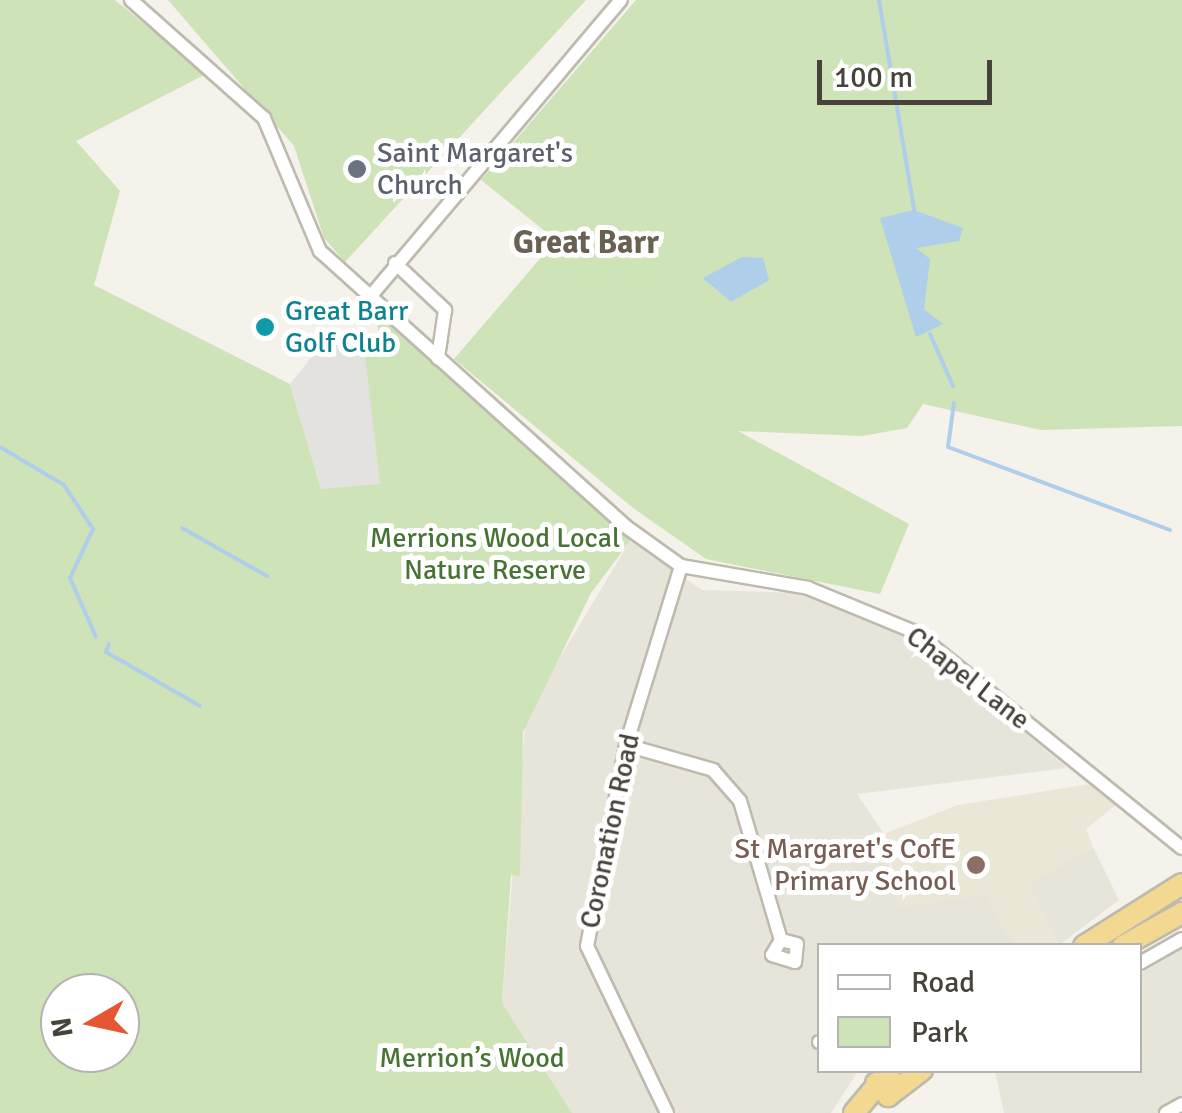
<!DOCTYPE html>
<html>
<head>
<meta charset="utf-8">
<style>
	body { margin:0 }
	#map { position:relative; width:1182px; height:1113px; overflow:hidden; background:#f4f2eb; font-family:Signika,sans-serif }
	div>[style] { position:absolute }
	[style*='--x'] { left:calc(var(--x)*1px); top:calc(var(--y)*1px); width:calc(var(--w)*1px); rotate:calc(var(--a)*1deg) }
	.residential>* { inset:0; background:#e7e4da }
	.education>* { inset:0; background:#ebe7d7 }
	.green>* { inset:0; background:#cee3b8 }
	.parking>* { inset:0; background:#e3e2df }
	.water>* { inset:0; background:#aecee9 }
	.stream>* { height:4px; margin:-2px; padding:0 2px; transform-origin:2px; border-radius:2px; background:#aecee9 }
	.roads { filter:drop-shadow(2px 0 #bebaae) drop-shadow(-2px 0 #bebaae) drop-shadow(0 2px #bebaae) drop-shadow(0 -2px #bebaae) }
	.minor>* { height:12px; margin:-6px; padding:0 6px; transform-origin:6px; border-radius:6px; background:#fff }
	.trunk>* { height:20px; margin:-10px; padding:0 10px; transform-origin:10px; border-radius:10px; background:#f2d890 }
	.dots>* { width:28px; height:28px; translate:-50% -50%; box-sizing:border-box; border:5px solid #fff; border-radius:50% }
	span { translate:-50% -50%; white-space:nowrap; text-align:center; line-height:1.15; -webkit-text-stroke:10px #fff; paint-order:stroke }
	.worship-label { font-size:28px; color:#5b616d }
	.left { translate:0 -50%; text-align:left }
	.culture-label { font-size:28px; color:#0d838f }
	.park-label { font-size:28px; color:#477432 }
	.street-label { font-size:28px; color:#47433a }
	.education-label { font-size:28px; color:#785e54 }
	.right { translate:-100% -50%; text-align:right }
	.quarter-label { font-size:32px; color:#696152; font-weight:700 }
	.legend { position:absolute; left:817px; top:943px; width:325px; height:130px; box-sizing:border-box; background:#fff; border:2px solid #b5b4b0; margin:0; padding:12px 18px; list-style:none; font-size:30px; color:#47433a }
	.legend li { display:flex; align-items:center; gap:20px; height:50px }
	.legend b { width:50px; border:2px solid #b5b4b0 }
	.north { position:absolute; left:40px; top:973px; width:100px; height:100px; box-sizing:border-box; background:#fff; border:2px solid #b5b4b0; border-radius:50%; rotate:261deg; font-size:28px; font-weight:700; line-height:40px; text-align:center; color:#47433a }
	.north::after { content:''; display:block; margin:auto; width:35px; height:45px; background:#e45732; clip-path:polygon(50% 0,100% 100%,50% 72%,0 100%) }
	.scale { position:absolute; left:817px; top:60px; width:175px; height:45px; box-sizing:border-box; border:5px solid #47433a; border-top:0; padding-left:12px; font-size:30px; line-height:35px; white-space:nowrap; color:#47433a; -webkit-text-stroke:8px #fff; paint-order:stroke }
</style>
</head>
<body>
<div id="map">
	<div class="residential">
		<i style="clip-path:polygon(630px 541px,702px 590px,802px 593px,911px 637px,1067px 768px,857px 794px,882px 831px,899px 907px,986px 894px,1014px 945px,820px 946px,820px 1070px,858px 1071px,831px 1113px,572px 1113px,502px 1003px,526px 714px)"></i>
		<i style="clip-path:polygon(1093px 847px,1119px 900px,1059px 945px,1028px 884px)"></i>
		<i style="clip-path:polygon(1182px 949px,1182px 1113px,1004px 1113px,995px 1071px,1140px 1070px,1140px 974px)"></i>
	</div>
	<div class="education">
		<i style="clip-path:polygon(1090px 784px,1117px 804px,1086px 829px,1093px 847px,1029px 884px,1059px 945px,1014px 945px,986px 894px,899px 908px,886px 833px,958px 805px)"></i>
	</div>
	<div class="green">
		<i style="clip-path:polygon(evenodd,0 0,115px 0,206px 74px,76px 141px,120px 191px,94px 285px,290px 384px,321px 489px,364px 339px,379px 337px,377px 320px,387px 321px,626px 533px,630px 541px,591px 593px,523px 732px,520px 876px,511px 875px,502px 1003px,572px 1113px,0 1113px,0 0,60px 993px,120px 993px,120px 1053px,60px 1053px,60px 993px)"></i>
		<i style="clip-path:polygon(168px 0,586px 0,345px 262px,324px 238px,294px 146px)"></i>
		<i style="clip-path:polygon(636px 0,1182px 0,1182px 426px,1041px 430px,923px 404px,907px 428px,862px 436px,738px 431px,909px 524px,880px 594px,706px 559px,633px 508px,454px 359px,556px 240px,481px 180px)"></i>
	</div>
	<div class="parking">
		<i style="clip-path:polygon(335px 328px,364px 347px,380px 484px,321px 489px,290px 384px)"></i>
	</div>
	<div class="water">
		<i style="clip-path:polygon(914px 210px,963px 228px,959px 241px,916px 248px,930px 259px,924px 309px,943px 324px,916px 337px,880px 218px)"></i>
		<i style="clip-path:polygon(742px 257px,763px 258px,769px 280px,731px 302px,703px 278px)"></i>
	</div>
	<div class="stream">
		<i style="--x:879;--y:0;--w:213;--a:80.5"></i>
		<i style="--x:930;--y:334;--w:57;--a:66.1"></i>
		<i style="--x:954;--y:403;--w:44;--a:97.8"></i>
		<i style="--x:948;--y:447;--w:237;--a:20.5"></i>
		<i style="--x:0;--y:447;--w:74;--a:30.7"></i>
		<i style="--x:64;--y:485;--w:53;--a:56.6"></i>
		<i style="--x:93;--y:529;--w:54;--a:115.1"></i>
		<i style="--x:70;--y:578;--w:64;--a:66.2"></i>
		<i style="--x:182;--y:528;--w:98;--a:29.5"></i>
		<i style="--x:109;--y:644;--w:9;--a:111"></i>
		<i style="--x:106;--y:652;--w:108;--a:29.9"></i>
	</div>
	<div class="roads">
		<div class="minor">
			<i style="--x:131;--y:0;--w:178;--a:41.6"></i>
			<i style="--x:264;--y:118;--w:144;--a:67.2"></i>
			<i style="--x:320;--y:251;--w:411;--a:42"></i>
			<i style="--x:625;--y:526;--w:69;--a:35.5"></i>
			<i style="--x:681;--y:566;--w:129;--a:9.8"></i>
			<i style="--x:808;--y:588;--w:116;--a:22.4"></i>
			<i style="--x:915;--y:632;--w:343;--a:39"></i>
			<i style="--x:395;--y:263;--w:69;--a:43.2"></i>
			<i style="--x:445;--y:310;--w:49;--a:98.3"></i>
			<i style="--x:369;--y:298;--w:390;--a:-49.8"></i>
			<i style="--x:626;--y:745;--w:91;--a:16"></i>
			<i style="--x:713;--y:770;--w:41;--a:48.9"></i>
			<i style="--x:740;--y:801;--w:145;--a:73.6"></i>
			<i style="--x:781;--y:940;--w:17;--a:121"></i>
			<i style="--x:772;--y:955;--w:24;--a:17"></i>
			<i style="--x:795;--y:962;--w:18;--a:-84"></i>
			<i style="--x:797;--y:944;--w:16;--a:-166"></i>
			<i style="--x:1140;--y:963;--w:48;--a:-29.7"></i>
			<i style="--x:819;--y:1042;--w:1;--a:0"></i>
			<i style="--x:667;--y:1113;--w:185;--a:-115.6"></i>
			<i style="--x:587;--y:946;--w:205;--a:-79"></i>
			<i style="--x:626;--y:745;--w:187;--a:-72.9"></i>
			<i style="--x:1166;--y:1113;--w:18;--a:-29"></i>
		</div>
		<div class="trunk">
			<i style="--x:1084;--y:946;--w:116;--a:-32.3"></i>
			<i style="--x:1123;--y:946;--w:68;--a:-29.2"></i>
			<i style="--x:876;--y:1083;--w:18;--a:47"></i>
			<i style="--x:888;--y:1096;--w:43;--a:-37.4"></i>
			<i style="--x:854;--y:1113;--w:56;--a:-50.1"></i>
		</div>
	</div>
	<div class="dots">
		<i style="left:357px;top:169px;background:#6b7280"></i>
		<i style="left:265px;top:327px;background:#0f9aa8"></i>
		<i style="left:976px;top:865px;background:#8d6e63"></i>
	</div>
	<div class="worship-label">
		<span class="left" style="left:377px;top:169px">Saint Margaret's<br>Church</span>
	</div>
	<div class="culture-label">
		<span class="left" style="left:285px;top:327px">Great Barr<br>Golf Club</span>
	</div>
	<div class="park-label">
		<span style="left:495px;top:554px">Merrions Wood Local<br>Nature Reserve</span>
		<span style="left:472px;top:1058px">Merrion’s Wood</span>
	</div>
	<div class="street-label">
		<span style="left:968px;top:678px;rotate:38deg">Chapel Lane</span>
		<span style="left:610px;top:831px;rotate:-78deg">Coronation Road</span>
	</div>
	<div class="education-label">
		<span class="right" style="left:956px;top:865px">St Margaret's CofE<br>Primary School</span>
	</div>
	<div class="quarter-label">
		<span style="left:586px;top:243px">Great Barr</span>
	</div>
	<ul class="legend">
	<li><b style="height:12px;background:#fff"></b>Road</li>
	<li><b style="height:28px;background:#cee3b8"></b>Park</li>
	</ul>
	<div class="north">N</div>
	<div class="scale">100 m</div>
</div>
</body>
</html>
